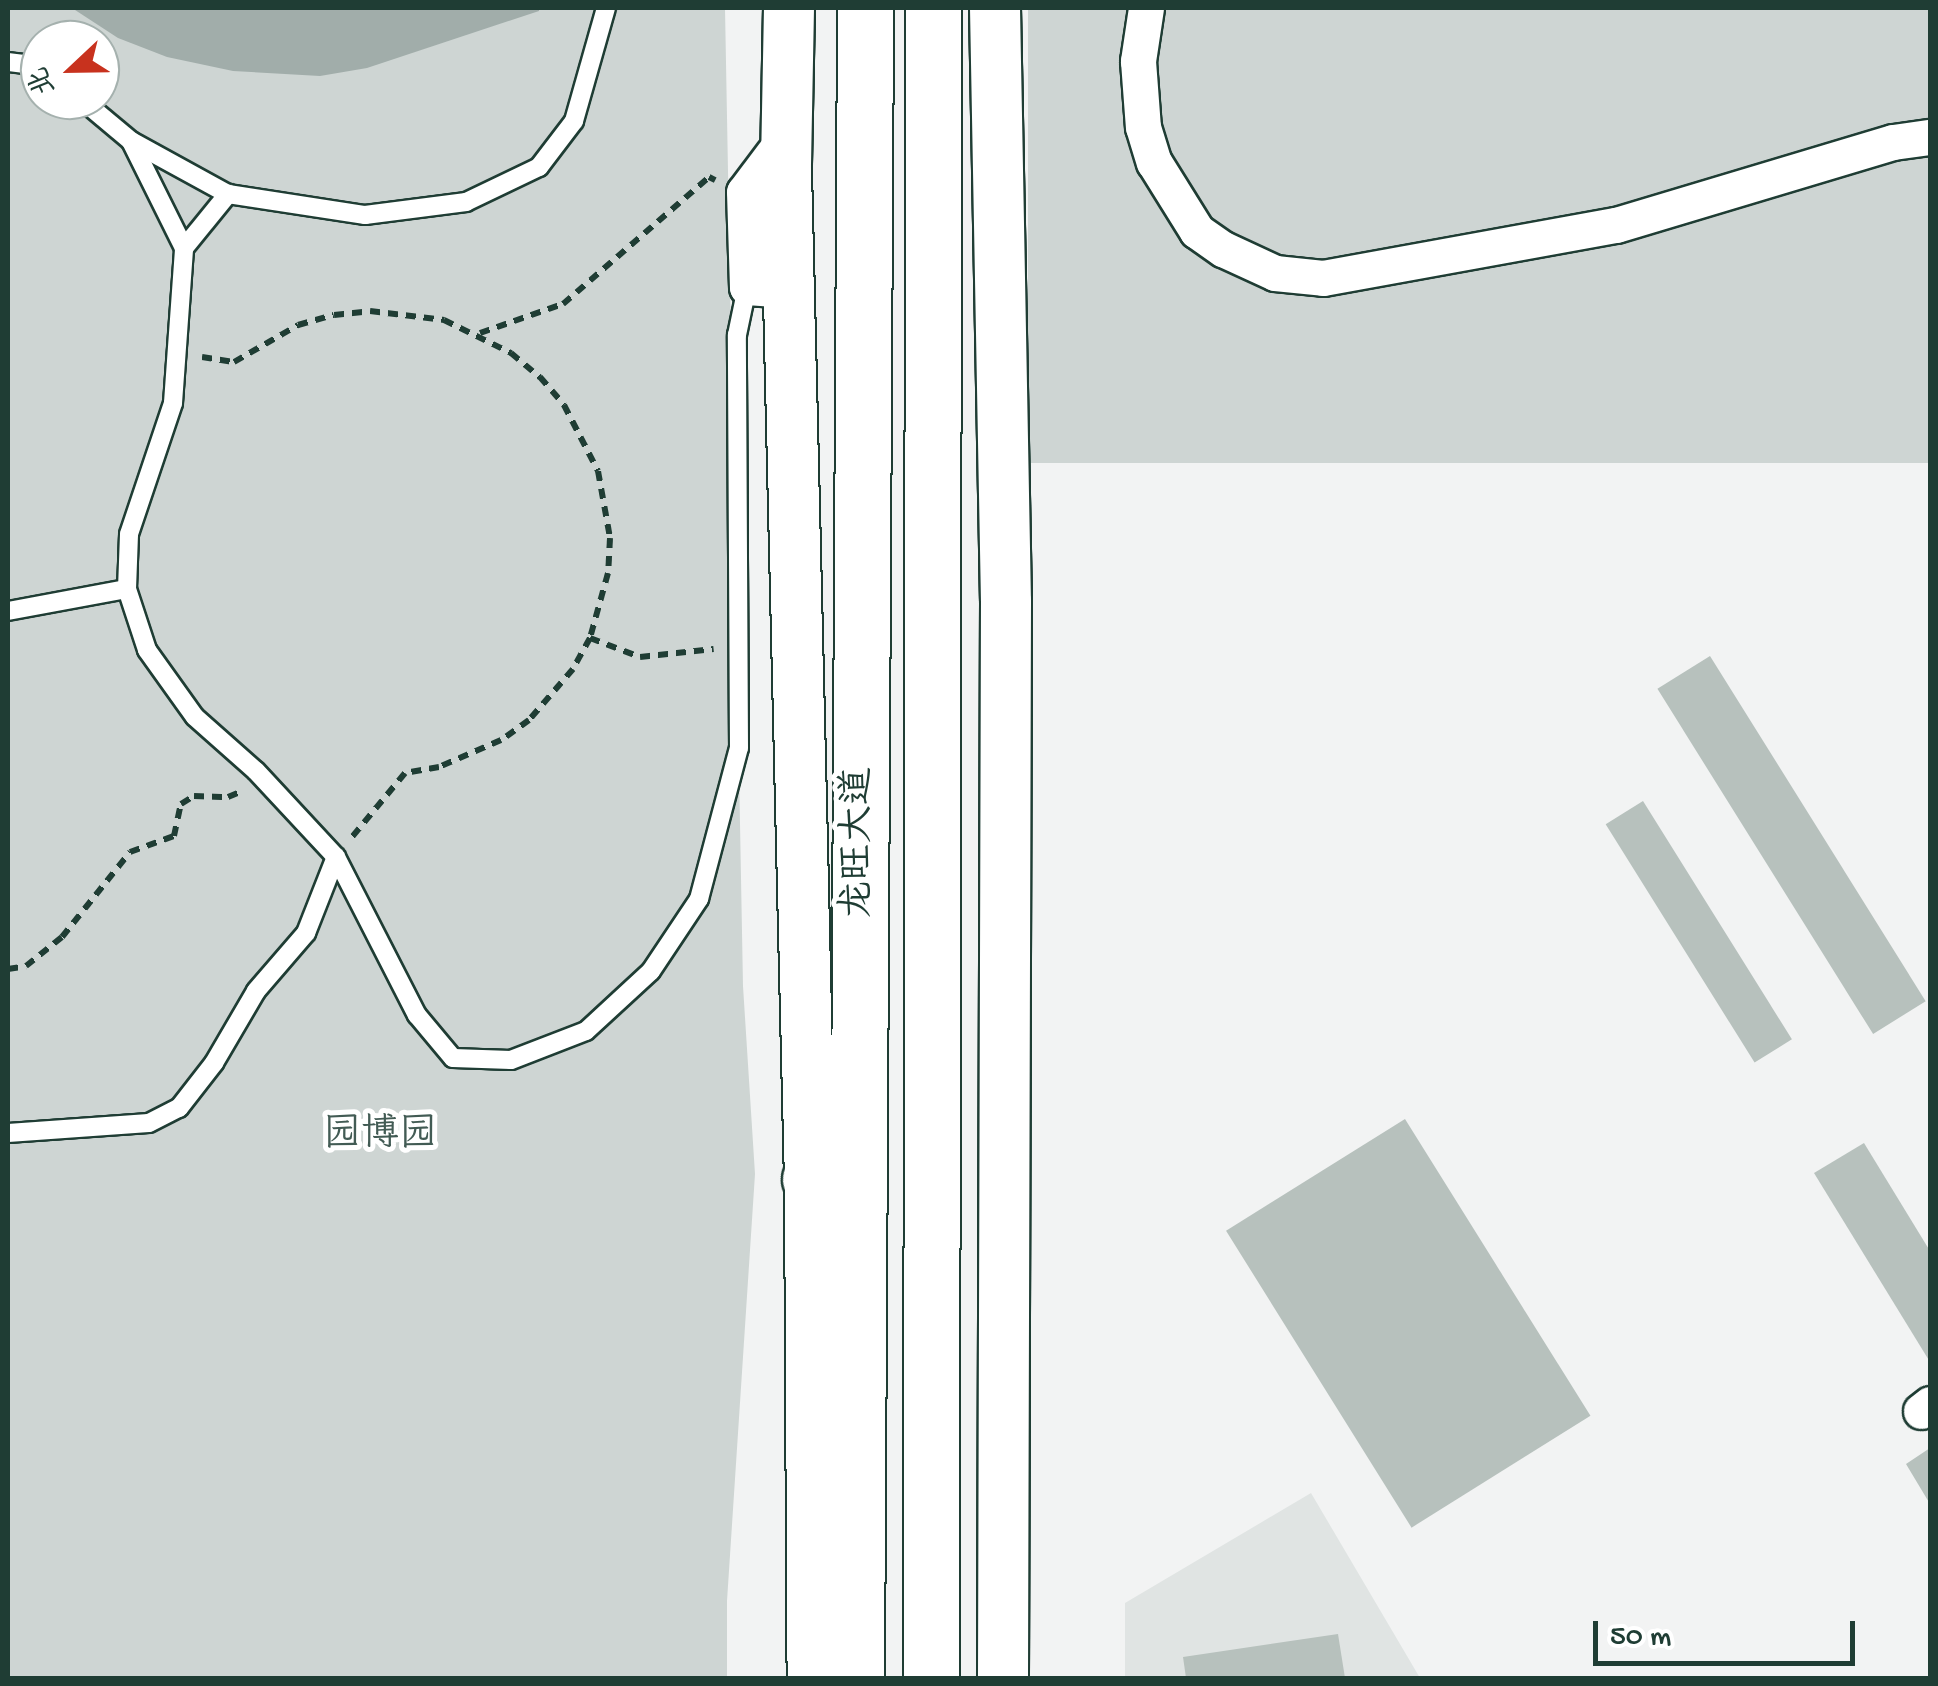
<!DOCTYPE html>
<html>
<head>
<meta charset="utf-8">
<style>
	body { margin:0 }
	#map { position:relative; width:1938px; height:1686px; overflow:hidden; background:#f2f3f3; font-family:"Gochi Hand","LXGW WenKai TC",sans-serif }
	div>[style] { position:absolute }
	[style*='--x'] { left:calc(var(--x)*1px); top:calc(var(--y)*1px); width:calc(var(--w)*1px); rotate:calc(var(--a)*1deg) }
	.built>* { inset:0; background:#e0e4e3 }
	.green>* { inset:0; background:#ced5d3; transform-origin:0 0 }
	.water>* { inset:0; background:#a1adaa }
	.building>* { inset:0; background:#b7c1bd; transform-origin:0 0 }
	.path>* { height:6px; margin-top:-3px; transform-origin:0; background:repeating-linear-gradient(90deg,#1f3d34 0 10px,transparent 0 18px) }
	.roads { filter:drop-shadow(2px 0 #1f3d34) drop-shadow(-2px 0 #1f3d34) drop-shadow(0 2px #1f3d34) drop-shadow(0 -2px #1f3d34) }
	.lane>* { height:18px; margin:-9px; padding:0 9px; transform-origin:9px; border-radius:9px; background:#fff }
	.street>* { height:35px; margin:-17.5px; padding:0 17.5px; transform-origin:17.5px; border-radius:17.5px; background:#fff }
	.secondary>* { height:50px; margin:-25px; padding:0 25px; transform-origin:25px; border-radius:25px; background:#fff }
	.highway>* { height:55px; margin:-27.5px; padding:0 27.5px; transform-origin:27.5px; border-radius:27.5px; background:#fff }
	span { translate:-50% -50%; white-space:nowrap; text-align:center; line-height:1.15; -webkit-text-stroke:10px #fff; paint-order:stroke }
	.street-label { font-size:38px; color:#1f3d34 }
	.park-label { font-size:38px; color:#425b54 }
	.frame { position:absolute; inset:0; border:10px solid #1f3d34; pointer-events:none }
	.north { position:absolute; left:20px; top:20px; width:100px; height:100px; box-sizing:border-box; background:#fff; border:2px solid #a5b1ae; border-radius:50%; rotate:248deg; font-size:28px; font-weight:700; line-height:40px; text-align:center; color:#1f3d34 }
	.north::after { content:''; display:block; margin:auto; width:35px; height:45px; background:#c8321e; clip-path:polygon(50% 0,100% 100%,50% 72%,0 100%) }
	.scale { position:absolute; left:1593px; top:1621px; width:262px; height:45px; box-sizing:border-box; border:5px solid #1f3d34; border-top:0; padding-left:12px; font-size:30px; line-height:35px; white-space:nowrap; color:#1f3d34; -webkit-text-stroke:8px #fff; paint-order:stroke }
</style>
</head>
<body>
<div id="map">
	<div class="built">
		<i style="clip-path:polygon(1311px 1493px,1420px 1678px,1125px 1678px,1125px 1603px)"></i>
	</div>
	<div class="green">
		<i style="clip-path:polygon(evenodd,8px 8px,725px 8px,743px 986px,755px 1174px,727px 1601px,727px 1678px,8px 1678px,8px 8px,40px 40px,100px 40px,100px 100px,40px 100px,40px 40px)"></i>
		<i style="left:1028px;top:8px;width:902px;height:455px"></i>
	</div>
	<div class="water">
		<i style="clip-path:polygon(72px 8px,539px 8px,539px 11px,367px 68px,320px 76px,233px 71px,167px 57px,118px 38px)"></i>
	</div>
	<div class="building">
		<i style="left:1710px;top:656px;width:407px;height:62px;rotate:58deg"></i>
		<i style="left:1643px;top:801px;width:281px;height:44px;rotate:58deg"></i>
		<i style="left:1405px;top:1119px;width:350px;height:211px;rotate:58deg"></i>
		<i style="clip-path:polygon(1864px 1143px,1930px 1251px,1930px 1362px,1814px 1173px)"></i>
		<i style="clip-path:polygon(1930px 1448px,1930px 1504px,1906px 1464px)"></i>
		<i style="clip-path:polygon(1338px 1634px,1345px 1678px,1186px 1678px,1183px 1657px)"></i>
	</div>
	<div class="path">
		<i style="--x:480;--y:333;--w:88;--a:-19.3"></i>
		<i style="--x:563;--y:304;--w:194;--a:-41"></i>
		<i style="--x:709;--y:177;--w:7;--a:27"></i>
		<i style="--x:202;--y:357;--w:32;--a:9"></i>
		<i style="--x:234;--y:362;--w:74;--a:-30"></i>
		<i style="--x:298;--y:325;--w:37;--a:-16"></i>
		<i style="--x:334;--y:315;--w:36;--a:-6"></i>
		<i style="--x:370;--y:311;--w:75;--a:6.9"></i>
		<i style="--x:444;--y:320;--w:75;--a:26.2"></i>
		<i style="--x:511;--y:353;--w:38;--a:40"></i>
		<i style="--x:540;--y:377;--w:37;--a:49"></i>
		<i style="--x:564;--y:405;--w:74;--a:62.7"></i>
		<i style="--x:598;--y:471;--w:68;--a:79.8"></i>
		<i style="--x:610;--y:538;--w:35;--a:93"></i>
		<i style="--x:608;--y:573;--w:67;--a:105.5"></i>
		<i style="--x:590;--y:638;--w:35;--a:119"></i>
		<i style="--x:573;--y:669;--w:67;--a:130.8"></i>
		<i style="--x:529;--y:720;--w:34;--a:144"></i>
		<i style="--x:501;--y:740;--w:68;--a:156.5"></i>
		<i style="--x:439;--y:767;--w:35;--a:170"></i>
		<i style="--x:405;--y:773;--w:83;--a:129.6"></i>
		<i style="--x:590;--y:638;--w:53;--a:20.8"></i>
		<i style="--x:640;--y:657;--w:74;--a:-6.2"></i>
		<i style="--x:8;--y:969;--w:18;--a:-9"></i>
		<i style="--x:26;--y:966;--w:46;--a:-38.9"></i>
		<i style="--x:62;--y:937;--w:109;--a:-51.3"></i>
		<i style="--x:130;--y:852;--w:47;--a:-20"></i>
		<i style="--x:174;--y:836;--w:33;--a:-78"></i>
		<i style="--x:181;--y:804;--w:15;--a:-32"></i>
		<i style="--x:194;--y:796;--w:34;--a:2"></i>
		<i style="--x:228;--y:797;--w:15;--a:-23"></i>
	</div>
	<div class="roads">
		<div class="lane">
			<i style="--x:8;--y:62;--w:32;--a:7"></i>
			<i style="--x:131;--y:141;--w:111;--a:28.7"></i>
			<i style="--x:228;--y:194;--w:139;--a:8.7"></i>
			<i style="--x:365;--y:215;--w:102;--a:-7.3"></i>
			<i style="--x:466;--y:202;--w:81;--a:-25.6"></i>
			<i style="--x:539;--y:167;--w:58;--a:-52.7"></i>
			<i style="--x:574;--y:121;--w:117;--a:-74.2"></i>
			<i style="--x:184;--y:248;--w:70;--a:-50.8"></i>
			<i style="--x:127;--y:589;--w:64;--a:71.8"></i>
			<i style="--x:147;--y:650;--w:82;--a:54.4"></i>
			<i style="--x:195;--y:717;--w:81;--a:41.5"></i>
			<i style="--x:256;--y:771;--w:117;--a:47.1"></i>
			<i style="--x:336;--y:857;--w:178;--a:62.9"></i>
			<i style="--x:417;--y:1015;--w:56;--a:50.1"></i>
			<i style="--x:453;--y:1058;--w:58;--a:2"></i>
			<i style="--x:511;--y:1060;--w:80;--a:-21.1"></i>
			<i style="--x:586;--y:1031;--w:88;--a:-42.7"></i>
			<i style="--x:651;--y:971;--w:87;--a:-56.3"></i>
			<i style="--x:699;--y:899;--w:156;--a:-75.2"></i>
			<i style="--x:739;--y:748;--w:413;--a:-90.3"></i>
			<i style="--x:737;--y:335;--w:49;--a:-78.2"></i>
			<i style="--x:8;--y:611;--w:121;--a:-10.5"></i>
			<i style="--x:127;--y:589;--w:55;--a:-87.9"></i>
			<i style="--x:129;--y:534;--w:138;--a:-71.4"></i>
			<i style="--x:173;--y:403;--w:155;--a:-85.9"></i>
			<i style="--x:184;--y:248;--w:119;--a:-116.4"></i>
			<i style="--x:131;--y:141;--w:64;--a:-140.1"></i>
			<i style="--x:8;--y:1133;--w:141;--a:-4.1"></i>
			<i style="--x:149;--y:1123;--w:34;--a:-27"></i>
			<i style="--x:179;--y:1108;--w:57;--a:-52.1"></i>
			<i style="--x:214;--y:1063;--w:83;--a:-59.7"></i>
			<i style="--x:256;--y:991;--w:77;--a:-49.2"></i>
			<i style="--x:306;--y:933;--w:82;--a:-68.5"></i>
		</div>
		<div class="street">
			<i style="--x:1146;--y:8;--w:54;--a:98.6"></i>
			<i style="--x:1138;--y:61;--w:66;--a:85.7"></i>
			<i style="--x:1143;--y:127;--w:37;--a:73"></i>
			<i style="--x:1154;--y:162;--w:81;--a:58.1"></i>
			<i style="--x:1197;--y:231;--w:32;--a:35"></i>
			<i style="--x:1223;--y:249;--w:57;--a:24.8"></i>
			<i style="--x:1275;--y:273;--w:48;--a:5.9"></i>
			<i style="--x:1323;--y:278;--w:298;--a:-10.3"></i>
			<i style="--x:1616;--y:225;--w:289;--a:-16.7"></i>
			<i style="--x:1893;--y:142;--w:37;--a:-8"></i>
			<i style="--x:787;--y:135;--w:71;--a:127"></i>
			<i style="--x:744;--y:192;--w:95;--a:88.2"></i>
			<i style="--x:747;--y:287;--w:42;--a:4.1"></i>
			<i style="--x:1921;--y:1411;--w:11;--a:-38"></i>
		</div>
		<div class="secondary">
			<i style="--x:789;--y:8;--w:163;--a:91.1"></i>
			<i style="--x:786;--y:171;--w:1008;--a:88.64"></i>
			<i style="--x:810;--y:1179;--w:499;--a:89.7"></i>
			<i style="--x:995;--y:8;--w:594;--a:88.94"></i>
			<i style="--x:1006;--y:602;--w:1076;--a:90.16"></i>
		</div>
		<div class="highway">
			<i style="--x:810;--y:1179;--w:97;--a:62.9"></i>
			<i style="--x:856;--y:1678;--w:1670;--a:-89.69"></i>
			<i style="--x:931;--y:1678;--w:1670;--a:-89.93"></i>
		</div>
	</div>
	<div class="street-label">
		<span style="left:861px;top:843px;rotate:-90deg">龙旺大道</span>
	</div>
	<div class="park-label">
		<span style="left:380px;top:1138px">园博园</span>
	</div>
	<div class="frame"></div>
	<div class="north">北</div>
	<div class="scale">50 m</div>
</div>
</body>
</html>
